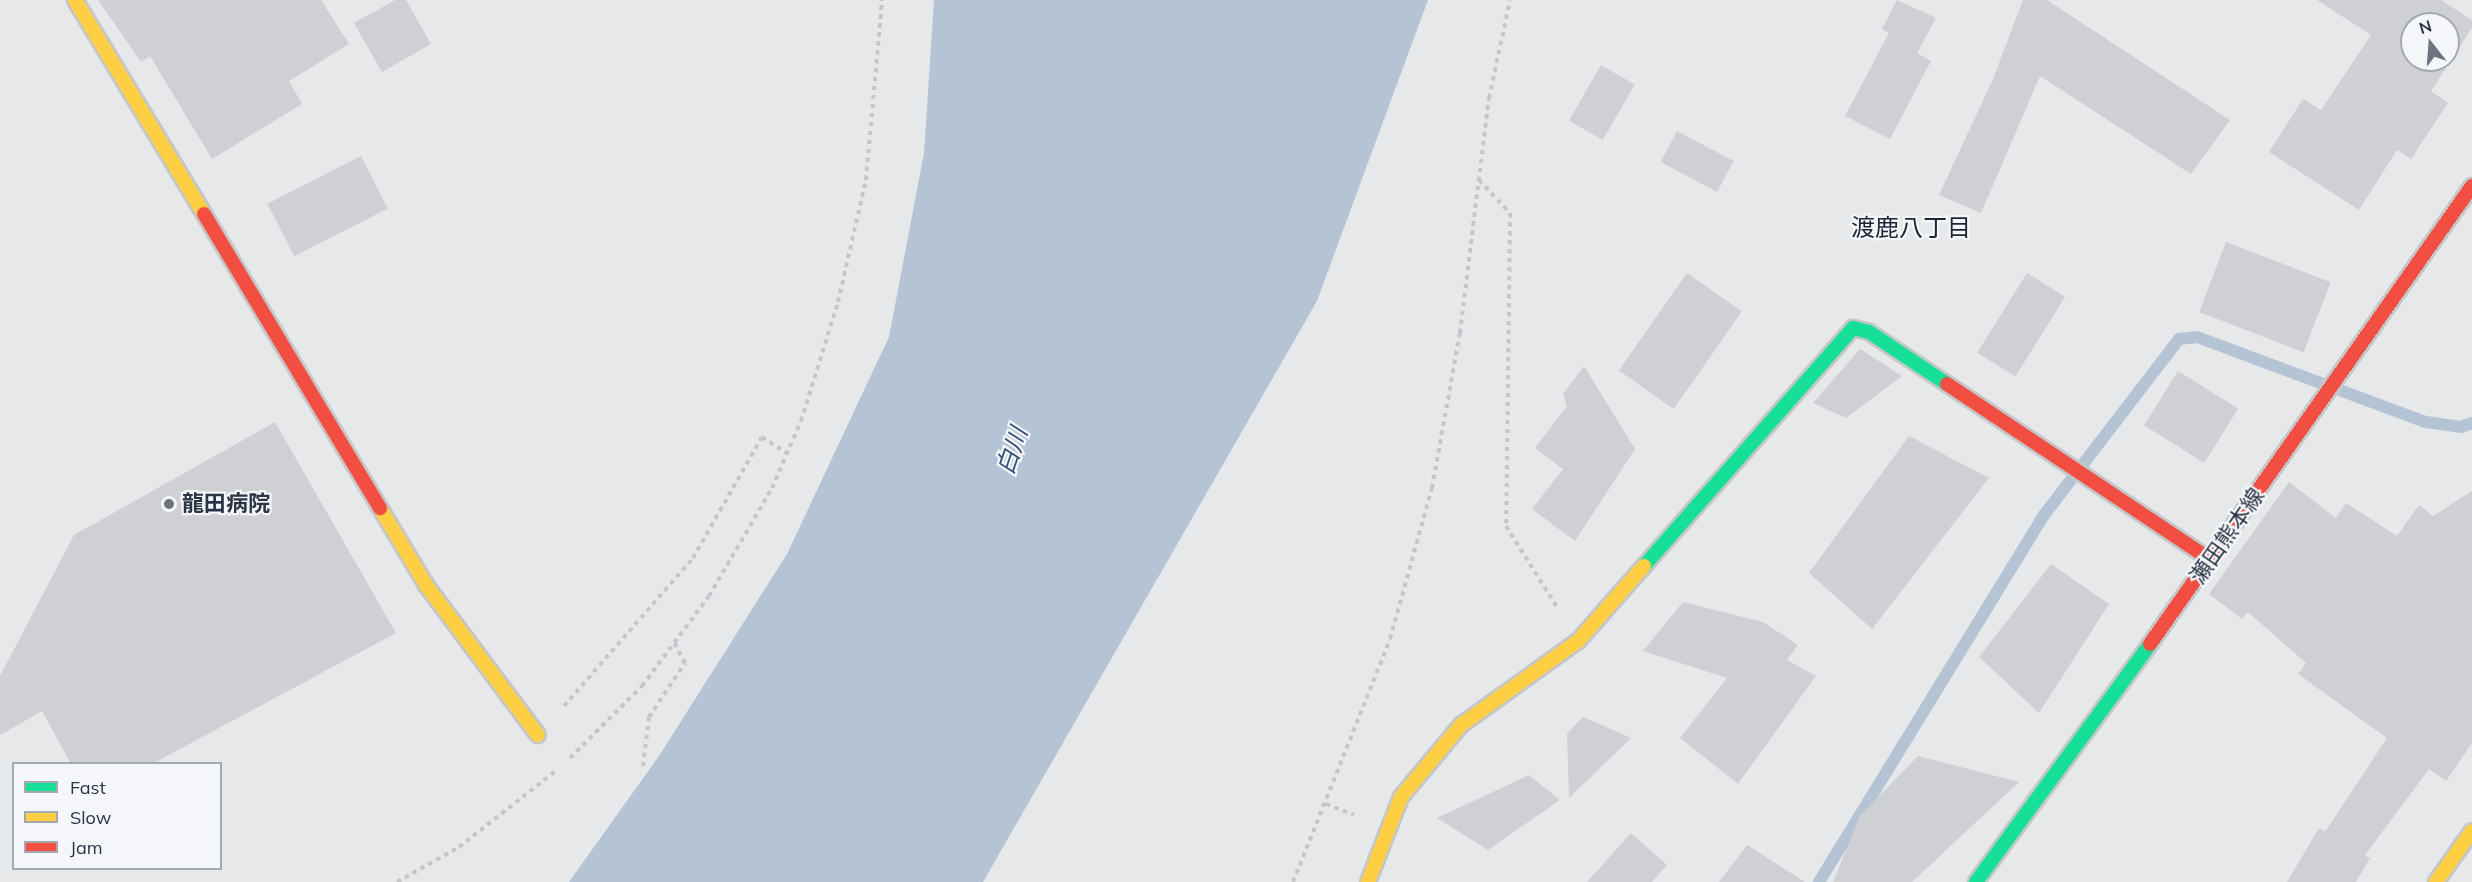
<!DOCTYPE html>
<html>
<head>
<meta charset="utf-8">
<style>
	body { margin:0 }
	#map { position:relative; width:2472px; height:882px; overflow:hidden; background:#e6e8ea; font-family:Mulish,"Noto Sans JP",sans-serif }
	div>[style] { position:absolute }
	[style*='--x'] { left:calc(var(--x)*1px); top:calc(var(--y)*1px); width:calc(var(--w)*1px); rotate:calc(var(--a)*1deg) }
	.water>* { inset:0; background:#b4c4d5 }
	.stream>* { height:12px; margin:-6px; padding:0 6px; transform-origin:6px; border-radius:6px; background:#b4c4d5 }
	.building>* { inset:0; background:#ced0d3; transform-origin:0 0 }
	.path>* { height:4px; margin-top:-2px; transform-origin:0; background:repeating-linear-gradient(90deg,#c5c6ca 0 4.5px,transparent 0 9px) }
	.roads { filter:drop-shadow(2px 0 #c4c6c8) drop-shadow(-2px 0 #c4c6c8) drop-shadow(0 2px #c4c6c8) drop-shadow(0 -2px #c4c6c8) }
	.fast>* { height:14px; margin:-7px; padding:0 7px; transform-origin:7px; border-radius:7px; background:#16e098 }
	.slow>* { height:14px; margin:-7px; padding:0 7px; transform-origin:7px; border-radius:7px; background:#ffcf43 }
	.jam>* { height:14px; margin:-7px; padding:0 7px; transform-origin:7px; border-radius:7px; background:#f24e42 }
	.dots>* { width:16px; height:16px; translate:-50% -50%; box-sizing:border-box; border:3px solid #f4f6f9; border-radius:50% }
	span { translate:-50% -50%; white-space:nowrap; text-align:center; line-height:1.15; -webkit-text-stroke:4.5px #f4f6f9; paint-order:stroke }
	.poi-label { font-size:22px; color:#2b3445; font-weight:700 }
	.left { translate:0 -50%; text-align:left }
	.street-label { font-size:22px; color:#2b3445 }
	.neighbourhood-label { font-size:24px; color:#1d2536 }
	.water-label { font-size:24px; color:#34527a; font-style:italic }
	.legend { position:absolute; left:12px; top:762px; width:210px; height:108px; box-sizing:border-box; background:#f4f6f9; border:2px solid #a4a8b1; margin:0; padding:8px 10px; list-style:none; font-size:18px; color:#2b3445 }
	.legend li { display:flex; align-items:center; gap:12px; height:30px }
	.legend b { width:30px; border:2px solid #a4a8b1 }
	.north { position:absolute; left:2400px; top:12px; width:60px; height:60px; box-sizing:border-box; background:#f4f6f9; border:2px solid #a4a8b1; border-radius:50%; rotate:343deg; font-size:16px; font-weight:700; line-height:24px; text-align:center; color:#2b3445 }
	.north::after { content:''; display:block; margin:auto; width:21px; height:27px; background:#6c737f; clip-path:polygon(50% 0,100% 100%,50% 72%,0 100%) }
</style>
</head>
<body>
<div id="map">
	<div class="water">
		<i style="clip-path:polygon(934px 0,1428px 0,1317px 301px,983px 882px,569px 882px,659px 756px,787px 554px,889px 337px,924px 153px)"></i>
	</div>
	<div class="stream">
		<i style="--x:1819;--y:882;--w:430;--a:-58.5"></i>
		<i style="--x:2044;--y:515;--w:222;--a:-52.5"></i>
		<i style="--x:2179;--y:339;--w:18;--a:-6"></i>
		<i style="--x:2197;--y:337;--w:244;--a:20.4"></i>
		<i style="--x:2426;--y:422;--w:35;--a:8"></i>
		<i style="--x:2461;--y:427;--w:12;--a:-20"></i>
	</div>
	<div class="building">
		<i style="clip-path:polygon(98px 0,321px 0,349px 44px,289px 81px,302px 104px,212px 159px,150px 56px,141px 62px)"></i>
		<i style="clip-path:polygon(395px 0,406px 0,431px 44px,382px 72px,354px 23px)"></i>
		<i style="clip-path:polygon(1897px 0,1936px 18px,1917px 53px,1931px 61px,1890px 139px,1845px 116px,1889px 33px,1882px 29px)"></i>
		<i style="clip-path:polygon(2023px 0,2047px 0,2230px 120px,2191px 174px,2040px 76px,1981px 213px,1939px 195px,1993px 79px)"></i>
		<i style="clip-path:polygon(evenodd,2317px 0,2441px 0,2472px 20px,2472px 28px,2431px 91px,2448px 103px,2411px 159px,2397px 150px,2359px 210px,2269px 152px,2303px 99px,2321px 110px,2371px 35px,2317px 0,2412px 24px,2448px 24px,2448px 60px,2412px 60px,2412px 24px)"></i>
		<i style="left:1601px;top:65px;width:39px;height:64px;rotate:30deg"></i>
		<i style="left:1677px;top:131px;width:64px;height:35px;rotate:28deg"></i>
		<i style="left:361px;top:156px;width:59px;height:105px;rotate:63deg"></i>
		<i style="left:2226px;top:242px;width:112px;height:75px;rotate:21deg"></i>
		<i style="left:1687px;top:273px;width:67px;height:119px;rotate:35deg"></i>
		<i style="left:2027px;top:273px;width:45px;height:94px;rotate:32deg"></i>
		<i style="clip-path:polygon(1860px 349px,1902px 376px,1846px 418px,1813px 403px)"></i>
		<i style="clip-path:polygon(1584px 366px,1635px 449px,1575px 541px,1532px 509px,1563px 469px,1535px 448px,1567px 406px,1563px 394px)"></i>
		<i style="left:2178px;top:371px;width:71px;height:64px;rotate:32deg"></i>
		<i style="clip-path:polygon(275px 422px,396px 633px,152px 764px,71px 764px,42px 711px,0 735px,0 676px,74px 535px)"></i>
		<i style="clip-path:polygon(1909px 436px,1989px 478px,1872px 629px,1809px 573px)"></i>
		<i style="clip-path:polygon(2289px 482px,2336px 518px,2346px 503px,2397px 536px,2419px 505px,2433px 516px,2472px 491px,2472px 743px,2446px 781px,2429px 769px,2365px 855px,2370px 858px,2356px 882px,2287px 882px,2319px 828px,2325px 832px,2387px 738px,2298px 674px,2306px 663px,2248px 612px,2242px 619px,2209px 594px)"></i>
		<i style="clip-path:polygon(2051px 564px,2109px 604px,2039px 713px,1979px 657px)"></i>
		<i style="clip-path:polygon(1683px 602px,1763px 622px,1798px 645px,1787px 660px,1816px 676px,1738px 784px,1680px 738px,1727px 678px,1643px 651px)"></i>
		<i style="clip-path:polygon(1583px 717px,1631px 738px,1569px 798px,1567px 734px)"></i>
		<i style="clip-path:polygon(1918px 756px,2019px 782px,1912px 882px,1833px 882px,1860px 816px)"></i>
		<i style="clip-path:polygon(1529px 775px,1560px 800px,1488px 850px,1437px 818px)"></i>
		<i style="clip-path:polygon(1631px 833px,1667px 865px,1652px 882px,1587px 882px)"></i>
		<i style="clip-path:polygon(1747px 845px,1805px 882px,1719px 882px)"></i>
	</div>
	<div class="path">
		<i style="--x:1479;--y:180;--w:45;--a:46.8"></i>
		<i style="--x:1510;--y:213;--w:313;--a:90.7"></i>
		<i style="--x:1506;--y:526;--w:96;--a:57.8"></i>
		<i style="--x:564;--y:706;--w:196;--a:-48.9"></i>
		<i style="--x:693;--y:558;--w:139;--a:-60.3"></i>
		<i style="--x:762;--y:437;--w:30;--a:33"></i>
		<i style="--x:570;--y:758;--w:102;--a:-45"></i>
		<i style="--x:642;--y:686;--w:112;--a:-53.3"></i>
		<i style="--x:709;--y:596;--w:125;--a:-59.7"></i>
		<i style="--x:772;--y:488;--w:73;--a:-66.6"></i>
		<i style="--x:801;--y:421;--w:125;--a:-72.7"></i>
		<i style="--x:838;--y:302;--w:125;--a:-77.1"></i>
		<i style="--x:866;--y:180;--w:181;--a:-84.9"></i>
		<i style="--x:643;--y:766;--w:49;--a:-83"></i>
		<i style="--x:649;--y:717;--w:65;--a:-56.3"></i>
		<i style="--x:685;--y:663;--w:24;--a:-118"></i>
		<i style="--x:1326;--y:804;--w:30;--a:21"></i>
		<i style="--x:397;--y:882;--w:71;--a:-29.4"></i>
		<i style="--x:459;--y:847;--w:126;--a:-38.2"></i>
		<i style="--x:1293;--y:882;--w:262;--a:-68.2"></i>
		<i style="--x:1390;--y:639;--w:157;--a:-74.5"></i>
		<i style="--x:1432;--y:488;--w:158;--a:-79.8"></i>
		<i style="--x:1460;--y:333;--w:237;--a:-83"></i>
		<i style="--x:1489;--y:98;--w:100;--a:-77.9"></i>
	</div>
	<div class="roads">
		<div class="fast">
			<i style="--x:1644;--y:566;--w:317;--a:-48.7"></i>
			<i style="--x:1853;--y:328;--w:16;--a:14"></i>
			<i style="--x:1869;--y:332;--w:94;--a:33.7"></i>
			<i style="--x:1976;--y:882;--w:295;--a:-53.8"></i>
		</div>
		<div class="slow">
			<i style="--x:75;--y:0;--w:250;--a:58.9"></i>
			<i style="--x:380;--y:508;--w:90;--a:59.1"></i>
			<i style="--x:426;--y:585;--w:187;--a:53.3"></i>
			<i style="--x:1368;--y:882;--w:91;--a:-68.8"></i>
			<i style="--x:1401;--y:797;--w:94;--a:-50.2"></i>
			<i style="--x:1461;--y:725;--w:144;--a:-35.7"></i>
			<i style="--x:1578;--y:641;--w:100;--a:-48.7"></i>
			<i style="--x:2436;--y:882;--w:62;--a:-54.8"></i>
		</div>
		<div class="jam">
			<i style="--x:204;--y:214;--w:343;--a:59.1"></i>
			<i style="--x:1947;--y:384;--w:317;--a:33.7"></i>
			<i style="--x:2150;--y:644;--w:560;--a:-54.89"></i>
		</div>
	</div>
	<div class="dots">
		<i style="left:169px;top:504px;background:#6c737f"></i>
	</div>
	<div class="poi-label">
		<span class="left" style="left:182px;top:504px">龍田病院</span>
	</div>
	<div class="street-label">
		<span style="left:2227px;top:536px;rotate:-55deg">瀬田熊本線</span>
	</div>
	<div class="neighbourhood-label">
		<span style="left:1911px;top:228px">渡鹿八丁目</span>
	</div>
	<div class="water-label">
		<span style="left:1012px;top:451px;rotate:-71deg">白川</span>
	</div>
	<ul class="legend">
	<li><b style="height:8px;background:#16e098"></b>Fast</li>
	<li><b style="height:8px;background:#ffcf43"></b>Slow</li>
	<li><b style="height:8px;background:#f24e42"></b>Jam</li>
	</ul>
	<div class="north">N</div>
</div>
</body>
</html>
